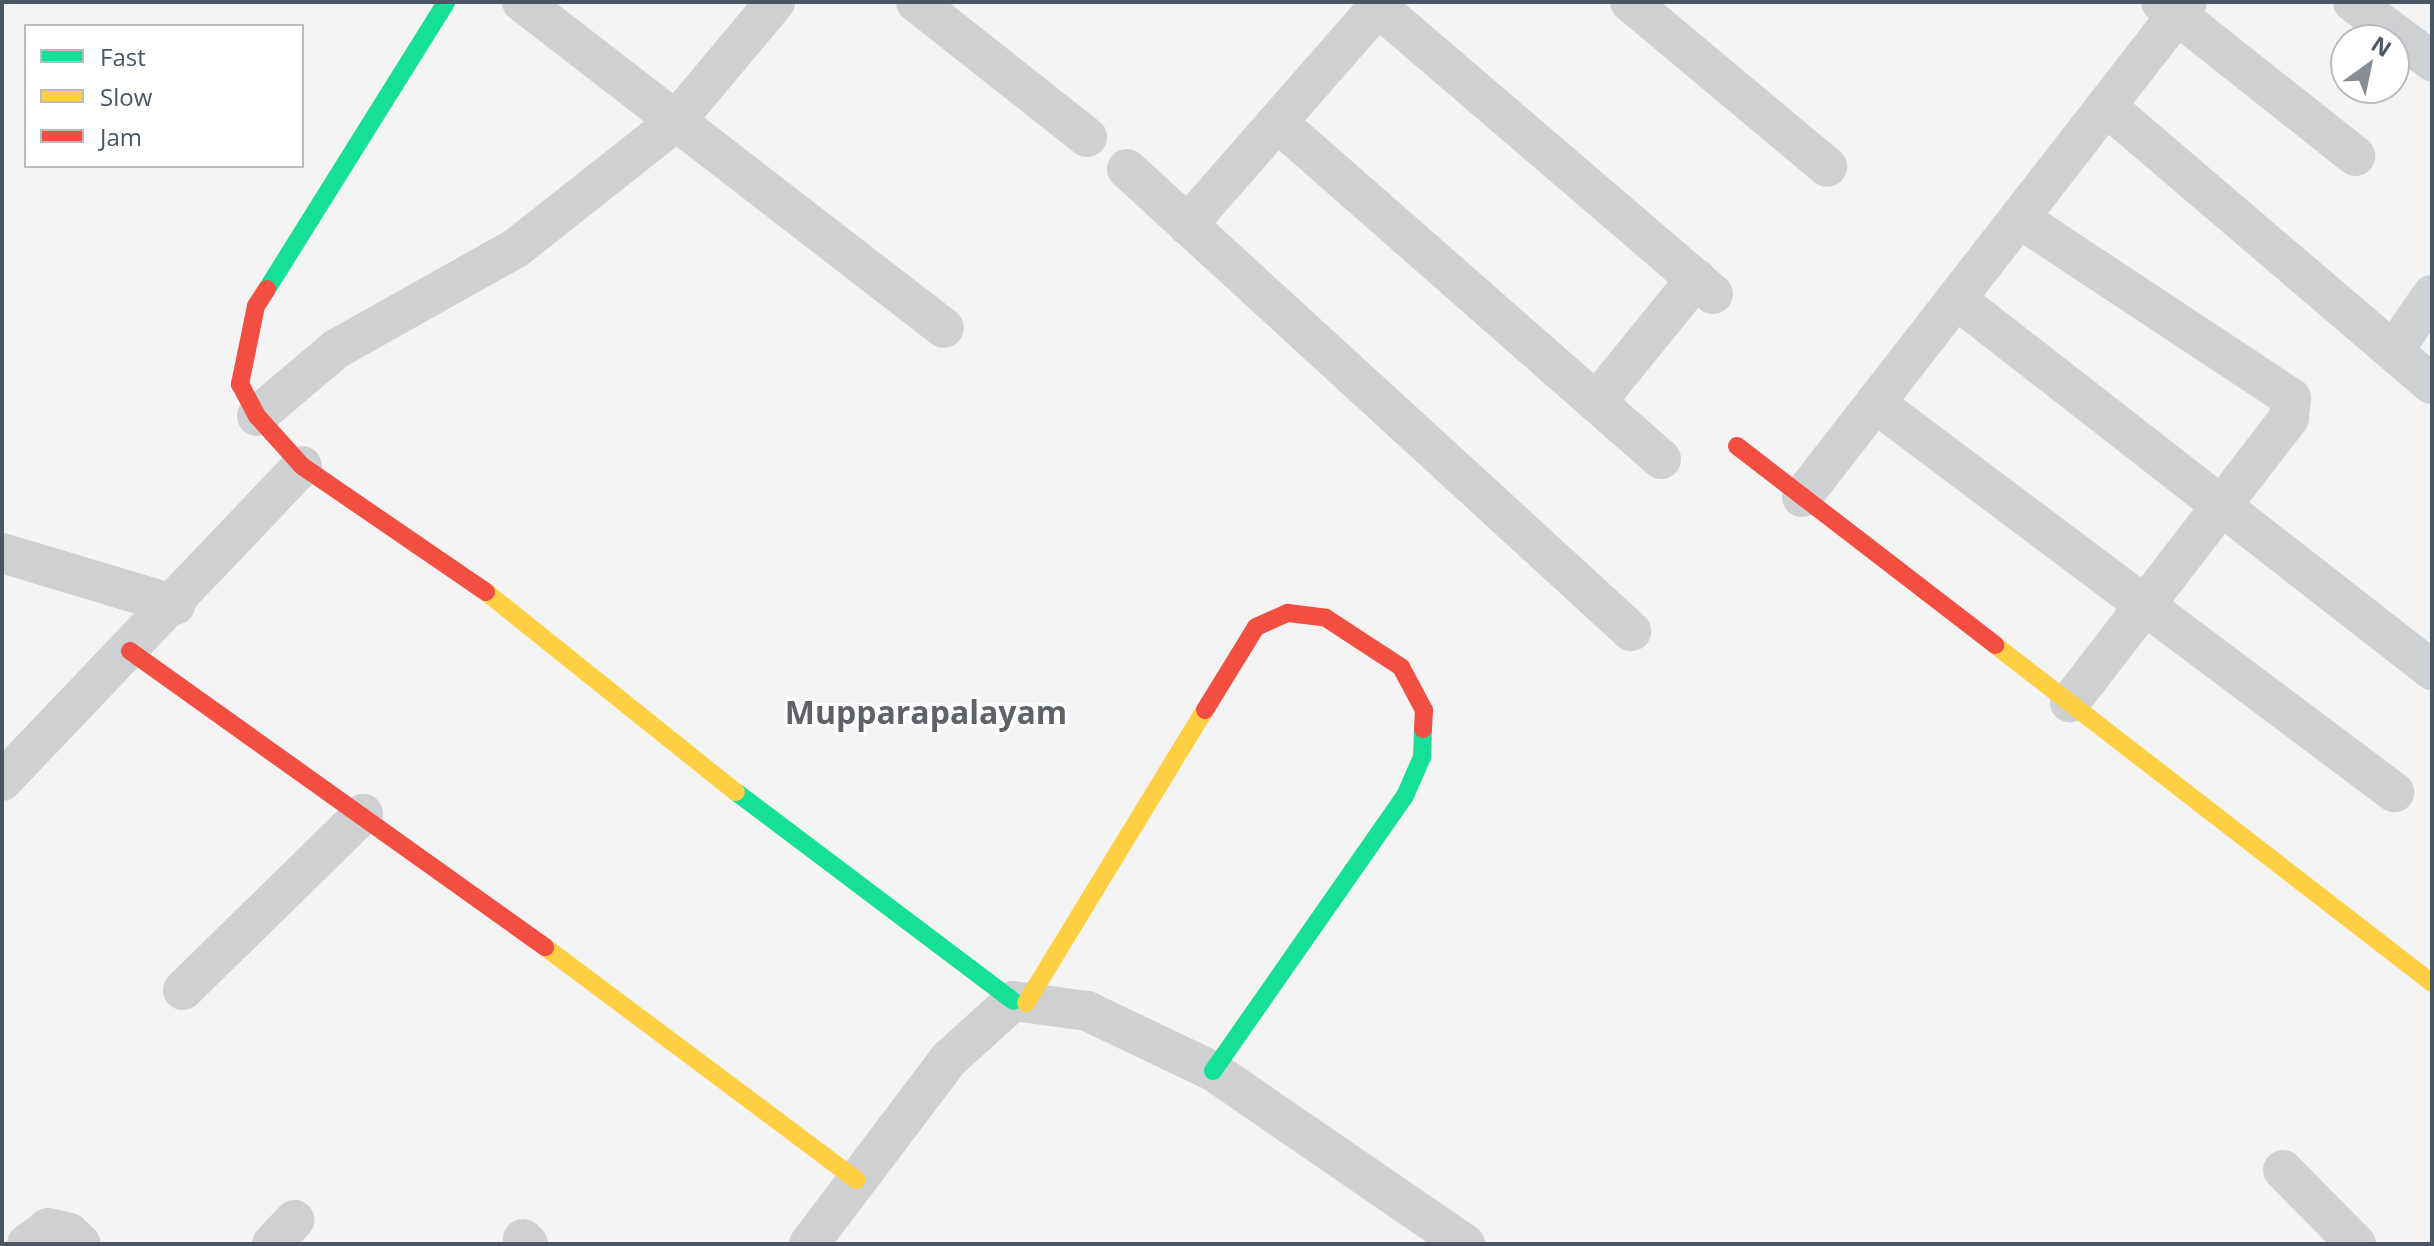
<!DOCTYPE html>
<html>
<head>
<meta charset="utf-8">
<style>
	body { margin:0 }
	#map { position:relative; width:2434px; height:1246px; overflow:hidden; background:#f4f4f4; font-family:"Open Sans",sans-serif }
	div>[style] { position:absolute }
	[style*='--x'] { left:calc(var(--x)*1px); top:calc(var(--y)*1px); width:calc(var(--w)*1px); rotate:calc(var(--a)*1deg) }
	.street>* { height:40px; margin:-20px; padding:0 20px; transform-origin:20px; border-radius:20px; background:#ced0d2 }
	.fast>* { height:18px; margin:-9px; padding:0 9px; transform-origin:9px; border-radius:9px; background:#16e098 }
	.slow>* { height:18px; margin:-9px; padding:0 9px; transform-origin:9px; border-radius:9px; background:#ffcf43 }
	.jam>* { height:18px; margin:-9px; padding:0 9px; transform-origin:9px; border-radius:9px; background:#f24e42 }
	span { translate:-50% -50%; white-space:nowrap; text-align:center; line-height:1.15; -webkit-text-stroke:6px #fff; paint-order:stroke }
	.quarter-label { font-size:32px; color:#5f6368; font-weight:700 }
	.frame { position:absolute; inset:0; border:4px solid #4a5661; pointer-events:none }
	.legend { position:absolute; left:24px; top:24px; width:280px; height:144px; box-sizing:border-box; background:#fff; border:2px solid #b7bbc0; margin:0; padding:10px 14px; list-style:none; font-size:24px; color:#4a5661 }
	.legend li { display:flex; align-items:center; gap:16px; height:40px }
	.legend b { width:40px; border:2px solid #b7bbc0 }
	.north { position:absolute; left:2330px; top:24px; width:80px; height:80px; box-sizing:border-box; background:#fff; border:2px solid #b7bbc0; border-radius:50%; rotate:33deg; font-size:22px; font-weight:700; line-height:32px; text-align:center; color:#4a5661 }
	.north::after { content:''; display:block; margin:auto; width:28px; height:36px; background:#868d94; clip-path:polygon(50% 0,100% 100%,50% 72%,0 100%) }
</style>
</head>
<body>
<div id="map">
	<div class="street">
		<i style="--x:522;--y:2;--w:533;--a:37.69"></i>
		<i style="--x:916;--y:2;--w:218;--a:38.3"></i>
		<i style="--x:1630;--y:2;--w:257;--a:39.9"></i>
		<i style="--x:2161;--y:2;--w:248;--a:38.4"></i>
		<i style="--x:2353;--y:2;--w:99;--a:36.8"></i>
		<i style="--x:1378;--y:7;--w:441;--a:40.6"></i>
		<i style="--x:2106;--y:106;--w:428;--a:40.5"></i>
		<i style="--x:1277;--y:122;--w:511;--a:41.27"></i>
		<i style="--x:1127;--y:169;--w:684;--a:42.51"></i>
		<i style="--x:2019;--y:218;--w:326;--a:33.5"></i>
		<i style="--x:2291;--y:398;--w:20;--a:96"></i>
		<i style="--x:2289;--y:418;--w:359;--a:127.6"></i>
		<i style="--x:1187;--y:225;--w:296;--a:-48.8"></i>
		<i style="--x:1956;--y:299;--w:604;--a:37.93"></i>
		<i style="--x:2394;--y:350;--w:67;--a:-55.4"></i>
		<i style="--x:1596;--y:402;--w:159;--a:-50.9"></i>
		<i style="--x:1875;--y:403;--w:649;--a:36.85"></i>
		<i style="--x:257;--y:416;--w:104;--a:-40.3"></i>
		<i style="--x:336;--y:349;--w:206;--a:-29.3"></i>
		<i style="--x:516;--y:248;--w:201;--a:-38.3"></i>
		<i style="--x:674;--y:123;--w:158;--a:-50.1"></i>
		<i style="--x:1802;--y:497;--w:627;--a:-52.13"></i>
		<i style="--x:2;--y:553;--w:181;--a:16.7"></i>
		<i style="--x:2;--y:781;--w:435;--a:-46.4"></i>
		<i style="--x:183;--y:990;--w:252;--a:-44.4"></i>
		<i style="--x:2283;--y:1170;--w:104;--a:45.4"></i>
		<i style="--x:523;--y:1239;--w:7;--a:45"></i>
		<i style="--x:27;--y:1244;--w:26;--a:-37"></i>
		<i style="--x:48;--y:1228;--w:22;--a:13"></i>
		<i style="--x:69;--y:1233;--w:16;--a:43"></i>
		<i style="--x:272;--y:1244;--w:33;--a:-47"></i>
		<i style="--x:809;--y:1244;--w:232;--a:-52.9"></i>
		<i style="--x:949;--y:1059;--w:86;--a:-42.2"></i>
		<i style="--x:1013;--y:1001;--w:75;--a:7.7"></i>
		<i style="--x:1087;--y:1011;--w:140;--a:25.5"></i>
		<i style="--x:1213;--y:1071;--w:306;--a:34.5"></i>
	</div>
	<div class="fast">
		<i style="--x:267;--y:289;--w:338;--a:-58"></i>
		<i style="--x:736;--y:792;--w:347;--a:37"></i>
		<i style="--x:1213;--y:1071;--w:335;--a:-55.1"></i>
		<i style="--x:1405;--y:796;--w:43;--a:-66.4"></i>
		<i style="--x:1422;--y:757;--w:28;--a:-88"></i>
	</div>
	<div class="slow">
		<i style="--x:486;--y:592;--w:320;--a:38.7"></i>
		<i style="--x:1995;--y:645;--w:552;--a:37.72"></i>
		<i style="--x:545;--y:947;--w:389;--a:36.8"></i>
		<i style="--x:1026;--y:1003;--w:343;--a:-58.6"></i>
	</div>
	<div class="jam">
		<i style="--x:267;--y:289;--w:20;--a:123"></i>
		<i style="--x:256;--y:306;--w:80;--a:101.6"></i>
		<i style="--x:240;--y:384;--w:36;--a:62"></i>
		<i style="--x:257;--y:416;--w:67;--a:48"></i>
		<i style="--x:302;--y:466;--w:223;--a:34.4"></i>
		<i style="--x:1737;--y:446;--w:326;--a:37.6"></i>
		<i style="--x:130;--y:651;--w:510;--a:35.5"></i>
		<i style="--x:1205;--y:710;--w:97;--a:-58.4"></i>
		<i style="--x:1256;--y:627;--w:35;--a:-24"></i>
		<i style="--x:1288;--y:613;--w:38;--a:7"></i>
		<i style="--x:1326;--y:618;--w:90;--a:33.2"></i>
		<i style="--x:1401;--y:667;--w:49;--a:61.9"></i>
		<i style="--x:1424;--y:710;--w:19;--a:93"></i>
	</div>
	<div class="quarter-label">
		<span style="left:926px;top:712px">Mupparapalayam</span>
	</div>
	<div class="frame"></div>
	<ul class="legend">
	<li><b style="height:10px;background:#16e098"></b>Fast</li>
	<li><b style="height:10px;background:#ffcf43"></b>Slow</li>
	<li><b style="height:10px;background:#f24e42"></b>Jam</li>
	</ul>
	<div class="north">N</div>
</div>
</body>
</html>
